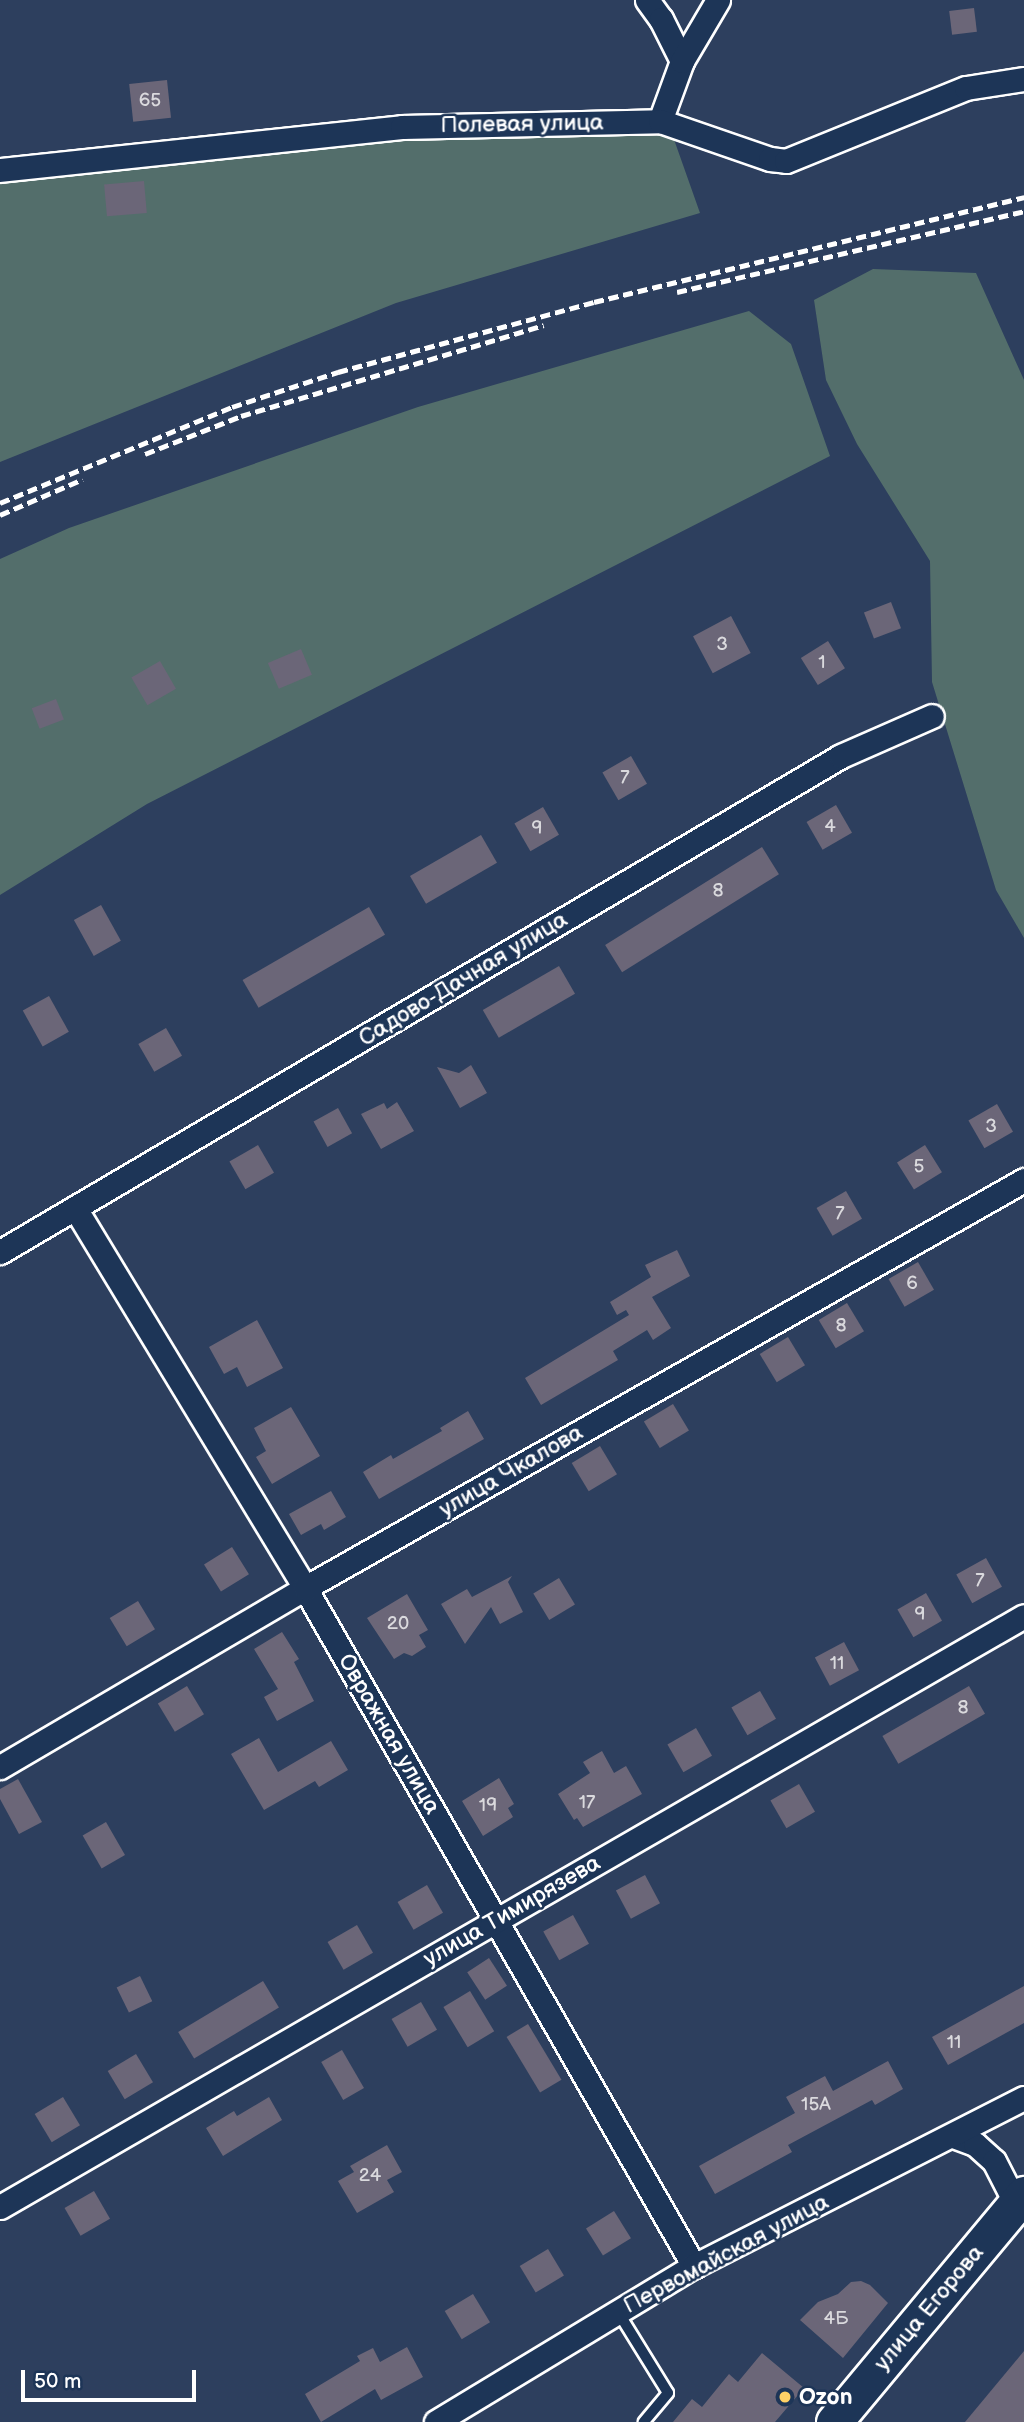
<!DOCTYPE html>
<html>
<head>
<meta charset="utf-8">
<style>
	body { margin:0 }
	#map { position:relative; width:1024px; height:2422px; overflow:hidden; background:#2d3f5e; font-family:"Balsamiq Sans",sans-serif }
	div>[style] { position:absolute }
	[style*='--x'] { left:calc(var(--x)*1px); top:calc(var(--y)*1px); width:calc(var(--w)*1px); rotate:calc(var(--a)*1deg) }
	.green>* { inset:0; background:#536e6b }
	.building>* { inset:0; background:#6b6678; transform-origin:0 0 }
	.roads { filter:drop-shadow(2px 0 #fff) drop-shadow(-2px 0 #fff) drop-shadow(0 2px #fff) drop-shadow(0 -2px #fff) }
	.lane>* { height:10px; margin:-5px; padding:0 5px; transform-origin:5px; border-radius:5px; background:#1d3557 }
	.street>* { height:23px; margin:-11.5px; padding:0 11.5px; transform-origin:11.5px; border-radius:11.5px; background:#1d3557 }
	.primary>* { height:35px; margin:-17.5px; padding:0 17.5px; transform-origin:17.5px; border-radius:17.5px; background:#1d3557 }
	.rail>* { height:5px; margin-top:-2.5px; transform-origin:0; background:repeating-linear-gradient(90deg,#fff 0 10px,transparent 0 15px) }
	.dots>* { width:19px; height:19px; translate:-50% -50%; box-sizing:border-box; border:4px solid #1d3557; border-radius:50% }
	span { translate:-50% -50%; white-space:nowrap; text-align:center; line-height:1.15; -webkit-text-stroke:5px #1d3557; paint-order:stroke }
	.number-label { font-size:19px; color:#dad9dd }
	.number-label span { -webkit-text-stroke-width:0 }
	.street-label { font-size:23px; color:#fff }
	.poi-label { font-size:23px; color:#fff; font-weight:700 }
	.left { translate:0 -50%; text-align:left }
	.scale { position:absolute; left:21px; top:2370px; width:175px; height:32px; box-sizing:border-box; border:4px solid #fff; border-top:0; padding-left:9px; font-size:21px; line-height:24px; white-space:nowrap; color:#fff; -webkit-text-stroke:5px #1d3557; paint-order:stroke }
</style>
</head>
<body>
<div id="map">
	<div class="green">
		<i style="clip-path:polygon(665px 114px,700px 213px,396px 303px,0 462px,0 179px)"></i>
		<i style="clip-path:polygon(873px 269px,976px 273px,1024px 380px,1024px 938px,996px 890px,932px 682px,930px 561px,857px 444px,826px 380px,814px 300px)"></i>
		<i style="clip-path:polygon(749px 311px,791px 344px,830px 456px,147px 804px,0 895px,0 559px,69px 528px,418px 407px)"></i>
	</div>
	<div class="building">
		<i style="left:974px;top:8px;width:24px;height:25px;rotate:83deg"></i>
		<i style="left:167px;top:80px;width:38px;height:38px;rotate:84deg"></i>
		<i style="left:144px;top:181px;width:32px;height:40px;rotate:85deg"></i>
		<i style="left:891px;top:602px;width:28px;height:29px;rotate:69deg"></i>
		<i style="left:731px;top:616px;width:42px;height:43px;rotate:62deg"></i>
		<i style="left:828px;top:641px;width:32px;height:32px;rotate:58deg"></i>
		<i style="left:301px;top:649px;width:28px;height:36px;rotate:67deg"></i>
		<i style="left:160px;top:661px;width:32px;height:33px;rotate:60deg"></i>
		<i style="left:56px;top:699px;width:22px;height:26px;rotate:69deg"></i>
		<i style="left:631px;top:756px;width:32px;height:33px;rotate:60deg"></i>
		<i style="left:836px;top:805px;width:32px;height:34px;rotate:60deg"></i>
		<i style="left:543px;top:807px;width:32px;height:33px;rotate:60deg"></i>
		<i style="left:481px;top:835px;width:32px;height:82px;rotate:60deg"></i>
		<i style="left:762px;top:847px;width:32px;height:185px;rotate:58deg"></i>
		<i style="left:101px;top:905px;width:41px;height:31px;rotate:61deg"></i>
		<i style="left:369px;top:907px;width:32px;height:146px;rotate:60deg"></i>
		<i style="left:559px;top:966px;width:32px;height:88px;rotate:60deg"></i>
		<i style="left:49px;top:996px;width:41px;height:30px;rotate:61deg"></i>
		<i style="left:166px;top:1028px;width:32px;height:32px;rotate:60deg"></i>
		<i style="clip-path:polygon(471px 1065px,487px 1093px,460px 1108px,437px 1067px,459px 1073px)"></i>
		<i style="clip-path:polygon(397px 1102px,414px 1131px,381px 1149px,361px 1114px,384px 1103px,387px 1109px)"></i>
		<i style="left:997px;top:1104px;width:32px;height:33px;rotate:60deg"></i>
		<i style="left:338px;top:1108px;width:29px;height:28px;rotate:61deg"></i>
		<i style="left:258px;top:1145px;width:32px;height:33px;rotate:60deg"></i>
		<i style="left:925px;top:1145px;width:32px;height:33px;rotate:58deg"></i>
		<i style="left:846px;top:1191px;width:32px;height:34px;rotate:60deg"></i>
		<i style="clip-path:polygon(677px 1250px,690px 1276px,652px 1297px,671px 1328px,653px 1340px,647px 1330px,613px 1351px,618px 1360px,541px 1405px,525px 1378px,629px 1315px,626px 1310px,617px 1315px,610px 1302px,651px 1277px,645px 1265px)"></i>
		<i style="left:918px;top:1262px;width:32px;height:34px;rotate:60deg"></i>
		<i style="left:847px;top:1303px;width:33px;height:33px;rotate:59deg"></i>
		<i style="clip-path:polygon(257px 1320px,283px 1368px,247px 1387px,237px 1367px,224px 1374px,209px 1347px)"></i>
		<i style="left:788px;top:1337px;width:33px;height:33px;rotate:59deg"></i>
		<i style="left:673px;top:1404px;width:31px;height:34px;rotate:59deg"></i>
		<i style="clip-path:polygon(291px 1407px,320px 1456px,272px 1484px,256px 1457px,266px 1451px,254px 1428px)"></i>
		<i style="clip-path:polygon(468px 1411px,484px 1439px,379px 1499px,363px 1472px,391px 1455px,393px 1459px,442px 1431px,440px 1428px)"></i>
		<i style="left:600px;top:1446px;width:33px;height:33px;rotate:59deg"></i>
		<i style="clip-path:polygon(331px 1491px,346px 1517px,324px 1530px,321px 1524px,301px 1535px,289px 1514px)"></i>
		<i style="left:232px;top:1547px;width:32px;height:33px;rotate:58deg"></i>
		<i style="left:986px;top:1558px;width:33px;height:34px;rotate:61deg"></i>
		<i style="clip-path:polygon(512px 1576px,508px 1582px,523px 1612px,500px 1624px,491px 1607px,465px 1644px,441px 1604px,467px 1589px,472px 1597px)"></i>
		<i style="left:559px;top:1578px;width:31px;height:30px;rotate:59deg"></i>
		<i style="left:926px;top:1593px;width:32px;height:33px;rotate:60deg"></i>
		<i style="clip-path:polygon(407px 1594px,428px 1630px,419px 1635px,426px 1647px,412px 1656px,404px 1653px,394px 1659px,367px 1618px)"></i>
		<i style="left:138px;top:1601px;width:33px;height:33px;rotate:59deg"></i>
		<i style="clip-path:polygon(282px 1632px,299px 1659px,294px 1662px,314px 1701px,277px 1721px,264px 1697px,278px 1689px,254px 1649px)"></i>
		<i style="left:844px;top:1642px;width:32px;height:33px;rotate:62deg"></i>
		<i style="left:187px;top:1686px;width:33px;height:34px;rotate:59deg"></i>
		<i style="left:969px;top:1686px;width:32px;height:100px;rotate:60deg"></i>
		<i style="left:760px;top:1691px;width:32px;height:33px;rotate:60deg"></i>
		<i style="left:696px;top:1728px;width:32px;height:33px;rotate:60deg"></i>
		<i style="clip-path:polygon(259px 1738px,278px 1772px,331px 1741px,348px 1770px,319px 1787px,315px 1781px,264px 1810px,231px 1754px)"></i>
		<i style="clip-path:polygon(602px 1751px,614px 1773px,626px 1766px,642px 1794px,583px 1827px,577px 1818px,574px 1820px,558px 1794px,590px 1773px,583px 1762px)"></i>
		<i style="clip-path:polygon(499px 1778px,514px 1804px,508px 1808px,513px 1817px,483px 1836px,462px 1801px)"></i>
		<i style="clip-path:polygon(18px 1779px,42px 1822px,19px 1834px,0 1799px,0 1789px)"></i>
		<i style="left:799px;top:1784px;width:32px;height:33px;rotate:60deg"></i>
		<i style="left:106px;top:1822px;width:38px;height:27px;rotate:60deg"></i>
		<i style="left:645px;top:1875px;width:32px;height:33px;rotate:62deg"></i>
		<i style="left:427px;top:1885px;width:32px;height:34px;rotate:60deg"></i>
		<i style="left:573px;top:1915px;width:33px;height:34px;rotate:61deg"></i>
		<i style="left:357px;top:1925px;width:32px;height:34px;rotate:60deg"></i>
		<i style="left:489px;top:1958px;width:33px;height:26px;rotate:57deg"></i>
		<i style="left:140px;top:1976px;width:28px;height:26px;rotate:64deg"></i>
		<i style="left:263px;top:1981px;width:31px;height:99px;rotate:59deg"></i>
		<i style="clip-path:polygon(1024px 1986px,1024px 2023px,948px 2065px,932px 2037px)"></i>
		<i style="left:470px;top:1991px;width:47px;height:31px;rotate:59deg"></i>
		<i style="left:421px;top:2002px;width:32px;height:34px;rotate:60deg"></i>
		<i style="left:528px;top:2024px;width:65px;height:25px;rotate:59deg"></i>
		<i style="left:342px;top:2050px;width:44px;height:24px;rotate:60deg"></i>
		<i style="left:136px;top:2054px;width:33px;height:33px;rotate:59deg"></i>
		<i style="clip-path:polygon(888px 2061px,903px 2089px,875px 2105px,872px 2100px,788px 2145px,792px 2152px,715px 2194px,699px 2166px,795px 2113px,786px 2097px,825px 2076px,833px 2091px)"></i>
		<i style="left:63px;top:2097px;width:33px;height:33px;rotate:59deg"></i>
		<i style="clip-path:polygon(269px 2097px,282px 2120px,223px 2156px,206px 2128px,234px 2111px,237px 2116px)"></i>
		<i style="clip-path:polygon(387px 2145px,402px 2172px,387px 2180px,394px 2192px,357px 2213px,338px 2181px,354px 2172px,350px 2166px)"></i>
		<i style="left:94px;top:2191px;width:32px;height:34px;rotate:60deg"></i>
		<i style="left:614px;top:2211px;width:32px;height:33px;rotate:58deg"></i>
		<i style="left:548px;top:2249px;width:31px;height:33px;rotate:59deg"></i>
		<i style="clip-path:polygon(861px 2281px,870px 2285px,888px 2303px,843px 2358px,800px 2320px,818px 2302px,838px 2294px,851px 2282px)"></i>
		<i style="left:473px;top:2294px;width:33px;height:33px;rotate:59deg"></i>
		<i style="clip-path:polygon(407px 2347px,423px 2377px,381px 2400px,375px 2389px,321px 2422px,305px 2394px,360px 2361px,357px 2356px,373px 2348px,380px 2362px)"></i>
		<i style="clip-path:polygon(1024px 2351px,1024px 2422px,965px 2422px)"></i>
		<i style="clip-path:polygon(762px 2353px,804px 2388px,775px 2422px,673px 2422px,692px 2399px,702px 2407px,729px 2374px,738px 2382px)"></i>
	</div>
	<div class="roads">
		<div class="lane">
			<i style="--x:618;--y:2312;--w:95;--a:58.3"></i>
			<i style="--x:668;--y:2393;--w:38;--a:130"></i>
		</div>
		<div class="street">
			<i style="--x:647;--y:0;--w:24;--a:54"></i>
			<i style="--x:661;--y:19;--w:47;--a:63.4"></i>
			<i style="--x:682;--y:61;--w:64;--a:110.1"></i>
			<i style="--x:682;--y:61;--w:71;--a:-59.5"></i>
			<i style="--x:0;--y:170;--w:404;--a:-6.1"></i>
			<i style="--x:402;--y:127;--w:258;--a:-1.3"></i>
			<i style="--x:660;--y:121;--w:116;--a:19.1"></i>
			<i style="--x:770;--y:159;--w:16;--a:7"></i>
			<i style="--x:786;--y:161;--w:194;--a:-22.1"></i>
			<i style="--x:966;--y:88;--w:59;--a:-8.8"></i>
			<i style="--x:75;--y:1208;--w:444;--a:58.8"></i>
			<i style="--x:305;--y:1588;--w:782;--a:60.16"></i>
			<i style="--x:0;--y:1252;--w:976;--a:-30.53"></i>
			<i style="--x:841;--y:756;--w:99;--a:-23.7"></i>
			<i style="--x:0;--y:1767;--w:354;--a:-30.4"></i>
			<i style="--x:305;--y:1588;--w:827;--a:-29.57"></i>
			<i style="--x:953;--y:2136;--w:23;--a:20"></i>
			<i style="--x:975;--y:2144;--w:25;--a:42"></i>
			<i style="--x:994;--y:2161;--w:48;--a:62.9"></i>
			<i style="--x:0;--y:2207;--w:1182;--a:-29.99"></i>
			<i style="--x:436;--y:2422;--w:301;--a:-31.2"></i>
			<i style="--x:694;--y:2266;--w:370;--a:-27"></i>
		</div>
		<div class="primary">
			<i style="--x:834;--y:2422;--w:297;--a:-50.2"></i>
		</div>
	</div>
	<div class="rail">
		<i style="--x:677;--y:292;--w:356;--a:-13.1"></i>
		<i style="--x:145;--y:454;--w:103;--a:-21.6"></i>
		<i style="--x:241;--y:416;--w:316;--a:-16.7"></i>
		<i style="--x:0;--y:503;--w:251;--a:-22.5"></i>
		<i style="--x:232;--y:407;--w:112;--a:-18.3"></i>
		<i style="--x:338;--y:372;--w:265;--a:-15.3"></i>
		<i style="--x:594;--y:302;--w:443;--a:-13.7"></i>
		<i style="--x:0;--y:515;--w:90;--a:-23.4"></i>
	</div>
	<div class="dots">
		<i style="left:785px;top:2397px;background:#ffd166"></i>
	</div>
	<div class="number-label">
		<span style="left:150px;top:101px">65</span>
		<span style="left:722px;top:645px">3</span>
		<span style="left:822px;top:663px">1</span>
		<span style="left:625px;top:778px">7</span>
		<span style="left:830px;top:827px">4</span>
		<span style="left:537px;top:829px">9</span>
		<span style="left:718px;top:891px">8</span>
		<span style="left:991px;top:1127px">3</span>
		<span style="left:919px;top:1167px">5</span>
		<span style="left:840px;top:1214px">7</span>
		<span style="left:912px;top:1284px">6</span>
		<span style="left:841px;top:1326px">8</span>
		<span style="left:980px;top:1581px">7</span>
		<span style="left:920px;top:1615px">9</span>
		<span style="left:398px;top:1624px">20</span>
		<span style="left:837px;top:1664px">11</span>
		<span style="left:963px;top:1708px">8</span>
		<span style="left:587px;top:1803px">17</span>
		<span style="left:488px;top:1806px">19</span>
		<span style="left:954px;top:2043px">11</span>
		<span style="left:816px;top:2105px">15А</span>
		<span style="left:370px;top:2176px">24</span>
		<span style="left:836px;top:2319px">4Б</span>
	</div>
	<div class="street-label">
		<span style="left:522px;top:124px;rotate:-1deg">Полевая улица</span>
		<span style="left:463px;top:979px;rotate:-31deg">Садово-Дачная улица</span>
		<span style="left:511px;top:1471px;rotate:-30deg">улица Чкалова</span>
		<span style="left:389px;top:1734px;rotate:60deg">Овражная улица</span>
		<span style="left:512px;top:1911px;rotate:-30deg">улица Тимирязева</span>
		<span style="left:726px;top:2254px;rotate:-28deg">Первомайская улица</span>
		<span style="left:929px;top:2308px;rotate:-50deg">улица Егорова</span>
	</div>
	<div class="poi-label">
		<span class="left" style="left:799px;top:2397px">Ozon</span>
	</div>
	<div class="scale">50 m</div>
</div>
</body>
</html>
